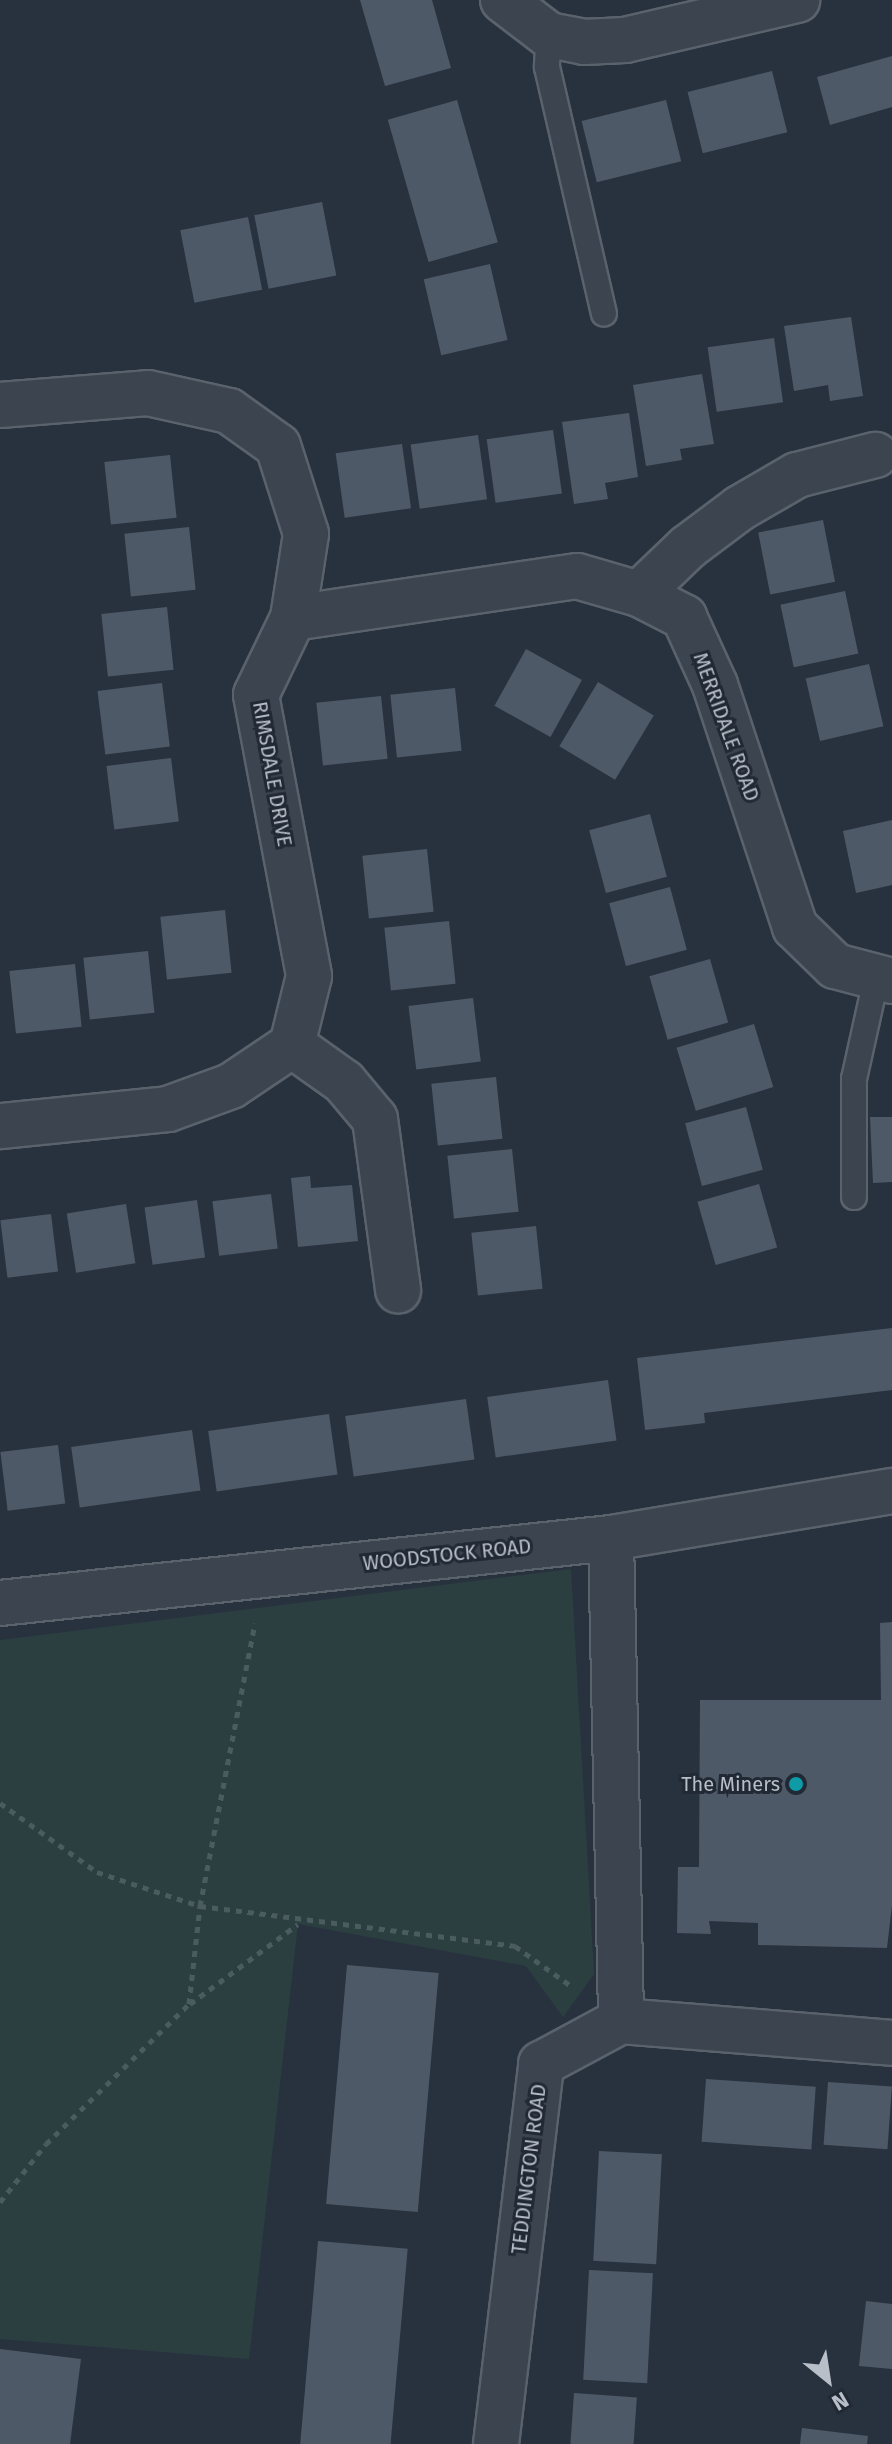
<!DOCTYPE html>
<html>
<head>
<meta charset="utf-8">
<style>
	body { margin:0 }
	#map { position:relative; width:892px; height:2444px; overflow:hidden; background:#28323f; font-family:"Fira Sans",sans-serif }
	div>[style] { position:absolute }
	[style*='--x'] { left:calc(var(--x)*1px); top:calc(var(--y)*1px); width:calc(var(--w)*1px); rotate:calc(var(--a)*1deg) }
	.green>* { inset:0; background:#2b3f41 }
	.building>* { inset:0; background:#4e5967; transform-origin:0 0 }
	.path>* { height:5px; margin-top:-2.5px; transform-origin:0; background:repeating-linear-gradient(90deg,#4a5c5f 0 6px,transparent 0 12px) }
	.roads { filter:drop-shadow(2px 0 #5a626c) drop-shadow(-2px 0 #5a626c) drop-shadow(0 2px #5a626c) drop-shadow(0 -2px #5a626c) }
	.service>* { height:24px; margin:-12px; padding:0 12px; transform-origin:12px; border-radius:12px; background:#3c444f }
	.minor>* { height:44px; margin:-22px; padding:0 22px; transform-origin:22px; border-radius:22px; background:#3c444f }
	.dots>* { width:22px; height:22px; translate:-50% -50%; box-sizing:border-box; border:4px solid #212934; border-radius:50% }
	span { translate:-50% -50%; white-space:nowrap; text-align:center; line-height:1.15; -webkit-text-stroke:6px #212934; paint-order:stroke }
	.street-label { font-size:20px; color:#b8bfc9 }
	.poi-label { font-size:20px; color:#b8bfc9 }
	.right { translate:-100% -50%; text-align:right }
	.north { position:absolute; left:788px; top:2340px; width:80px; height:80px; -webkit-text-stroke:6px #212934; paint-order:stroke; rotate:150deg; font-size:22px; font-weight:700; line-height:32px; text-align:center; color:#b8bfc9 }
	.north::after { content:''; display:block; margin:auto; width:28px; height:36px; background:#b8bfc9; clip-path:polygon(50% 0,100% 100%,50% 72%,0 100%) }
</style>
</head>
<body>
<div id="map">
	<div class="green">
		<i style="clip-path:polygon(571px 1569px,594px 1974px,563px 2017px,526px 1966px,298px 1924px,249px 2359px,0 2339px,0 1640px)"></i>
	</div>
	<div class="building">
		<i style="clip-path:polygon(360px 0,432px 0,451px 68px,385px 86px)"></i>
		<i style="clip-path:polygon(892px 56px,892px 107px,830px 125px,817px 77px)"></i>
		<i style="left:772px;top:71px;width:63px;height:87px;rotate:76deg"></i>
		<i style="left:457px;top:100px;width:148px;height:72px;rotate:74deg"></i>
		<i style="left:666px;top:100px;width:63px;height:87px;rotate:76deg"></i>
		<i style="left:322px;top:202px;width:75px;height:69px;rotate:79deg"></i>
		<i style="left:248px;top:217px;width:74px;height:69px;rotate:79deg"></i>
		<i style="left:490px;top:264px;width:78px;height:68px;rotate:77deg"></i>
		<i style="clip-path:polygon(851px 317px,863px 396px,830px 401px,828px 385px,794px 391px,784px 326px)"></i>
		<i style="left:774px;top:338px;width:65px;height:67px;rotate:82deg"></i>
		<i style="clip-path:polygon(702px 374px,714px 444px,680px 449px,682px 460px,646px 466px,633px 385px)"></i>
		<i style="clip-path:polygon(629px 413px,638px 477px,605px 483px,608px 499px,574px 504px,562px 422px)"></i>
		<i style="left:553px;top:430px;width:64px;height:67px;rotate:82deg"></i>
		<i style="left:478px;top:435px;width:65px;height:68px;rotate:82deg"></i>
		<i style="left:402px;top:444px;width:65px;height:67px;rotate:82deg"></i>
		<i style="left:170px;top:455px;width:63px;height:66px;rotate:84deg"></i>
		<i style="left:823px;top:520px;width:63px;height:66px;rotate:79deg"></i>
		<i style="left:189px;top:527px;width:63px;height:65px;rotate:84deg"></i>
		<i style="left:845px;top:591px;width:64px;height:66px;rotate:78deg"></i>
		<i style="left:167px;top:607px;width:63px;height:66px;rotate:84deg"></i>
		<i style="left:526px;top:649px;width:64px;height:65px;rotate:29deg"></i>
		<i style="left:869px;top:664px;width:64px;height:65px;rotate:77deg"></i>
		<i style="left:598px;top:682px;width:65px;height:75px;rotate:31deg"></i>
		<i style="left:162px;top:683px;width:64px;height:65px;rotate:83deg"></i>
		<i style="left:455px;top:688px;width:63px;height:65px;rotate:84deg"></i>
		<i style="left:381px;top:696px;width:63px;height:65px;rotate:84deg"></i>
		<i style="left:171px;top:758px;width:64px;height:65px;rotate:83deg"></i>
		<i style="left:650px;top:814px;width:65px;height:63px;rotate:75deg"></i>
		<i style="clip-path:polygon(892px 820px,892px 885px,856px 893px,843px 831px)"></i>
		<i style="left:427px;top:849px;width:63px;height:65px;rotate:84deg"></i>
		<i style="left:670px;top:887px;width:65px;height:63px;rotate:75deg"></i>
		<i style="left:225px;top:910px;width:63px;height:65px;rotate:84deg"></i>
		<i style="left:449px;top:921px;width:63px;height:65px;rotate:84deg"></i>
		<i style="left:148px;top:951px;width:62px;height:65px;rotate:84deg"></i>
		<i style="left:710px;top:959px;width:66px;height:63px;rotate:74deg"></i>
		<i style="left:75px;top:964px;width:63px;height:66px;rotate:84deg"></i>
		<i style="left:473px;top:998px;width:64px;height:65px;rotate:83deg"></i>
		<i style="left:754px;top:1024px;width:66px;height:81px;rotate:73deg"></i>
		<i style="left:496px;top:1077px;width:62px;height:65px;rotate:84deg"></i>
		<i style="left:746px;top:1107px;width:65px;height:63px;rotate:75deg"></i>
		<i style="clip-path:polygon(870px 1117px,892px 1117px,892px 1182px,873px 1183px)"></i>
		<i style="left:512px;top:1149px;width:63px;height:65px;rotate:84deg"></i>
		<i style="clip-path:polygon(310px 1176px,311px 1188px,352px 1185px,358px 1241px,298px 1247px,291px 1178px)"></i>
		<i style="left:759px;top:1184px;width:66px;height:64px;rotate:74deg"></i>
		<i style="left:271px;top:1194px;width:55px;height:59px;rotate:83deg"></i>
		<i style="left:197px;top:1200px;width:58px;height:53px;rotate:82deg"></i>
		<i style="left:126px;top:1204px;width:60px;height:60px;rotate:81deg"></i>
		<i style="left:51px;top:1214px;width:58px;height:51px;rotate:83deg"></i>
		<i style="left:536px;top:1226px;width:63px;height:65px;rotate:84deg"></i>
		<i style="clip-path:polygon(892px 1328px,892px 1390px,704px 1413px,705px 1423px,645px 1430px,637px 1358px)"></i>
		<i style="left:608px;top:1380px;width:61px;height:122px;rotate:82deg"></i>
		<i style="left:466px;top:1399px;width:61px;height:122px;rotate:82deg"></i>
		<i style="left:329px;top:1414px;width:61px;height:122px;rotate:82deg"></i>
		<i style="left:192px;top:1430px;width:61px;height:122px;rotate:82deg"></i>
		<i style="left:58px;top:1445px;width:59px;height:58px;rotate:83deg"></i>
		<i style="clip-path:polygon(892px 1622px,892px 1905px,887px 1948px,758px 1945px,758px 1923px,709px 1921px,711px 1934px,677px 1933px,678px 1867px,699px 1867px,700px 1700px,881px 1700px,880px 1623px)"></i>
		<i style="left:347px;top:1965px;width:92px;height:240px;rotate:5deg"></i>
		<i style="left:706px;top:2079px;width:110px;height:63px;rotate:4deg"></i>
		<i style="left:828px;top:2082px;width:64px;height:63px;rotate:4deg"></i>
		<i style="left:599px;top:2151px;width:63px;height:110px;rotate:3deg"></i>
		<i style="left:318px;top:2241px;width:90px;height:204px;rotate:5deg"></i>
		<i style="left:589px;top:2270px;width:64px;height:110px;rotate:3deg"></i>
		<i style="clip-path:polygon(866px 2301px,892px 2304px,892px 2369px,859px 2366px)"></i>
		<i style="clip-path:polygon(0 2349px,81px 2359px,70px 2444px,0 2444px)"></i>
		<i style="left:574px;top:2393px;width:63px;height:51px;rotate:4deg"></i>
		<i style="clip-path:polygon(802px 2428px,868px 2436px,867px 2444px,800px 2444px)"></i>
	</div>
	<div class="path">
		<i style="--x:0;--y:1803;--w:119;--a:35.4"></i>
		<i style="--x:97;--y:1872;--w:108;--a:18.3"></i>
		<i style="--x:200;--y:1906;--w:318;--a:7.2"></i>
		<i style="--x:515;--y:1946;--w:69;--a:35.5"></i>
		<i style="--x:190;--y:2004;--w:134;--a:-36.5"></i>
		<i style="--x:0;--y:2202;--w:74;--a:-51.6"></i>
		<i style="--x:46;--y:2144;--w:200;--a:-44.4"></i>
		<i style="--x:189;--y:2004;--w:99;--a:-83.6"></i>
		<i style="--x:200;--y:1906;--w:288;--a:-79"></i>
	</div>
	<div class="roads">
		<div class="service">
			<i style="--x:549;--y:35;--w:32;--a:94"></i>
			<i style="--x:547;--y:67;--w:253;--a:77"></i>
			<i style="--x:854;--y:1197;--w:118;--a:-90"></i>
			<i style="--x:854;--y:1079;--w:101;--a:-77.5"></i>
		</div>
		<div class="minor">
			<i style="--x:503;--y:0;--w:58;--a:37.3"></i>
			<i style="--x:549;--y:35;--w:36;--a:11"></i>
			<i style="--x:584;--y:42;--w:41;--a:-2.8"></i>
			<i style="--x:625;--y:40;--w:177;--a:-13.1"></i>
			<i style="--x:0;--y:405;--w:148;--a:-4.6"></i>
			<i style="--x:148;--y:393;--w:83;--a:12.5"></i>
			<i style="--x:229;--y:411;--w:60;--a:35.5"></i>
			<i style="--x:278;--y:446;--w:92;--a:72.3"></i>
			<i style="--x:306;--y:534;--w:85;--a:98.8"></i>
			<i style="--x:293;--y:618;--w:85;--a:115.7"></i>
			<i style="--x:256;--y:695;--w:286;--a:79.3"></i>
			<i style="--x:309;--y:976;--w:71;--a:103.8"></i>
			<i style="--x:292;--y:1045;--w:73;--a:146.1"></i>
			<i style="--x:231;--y:1086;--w:67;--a:159.9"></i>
			<i style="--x:168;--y:1109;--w:169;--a:174.2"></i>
			<i style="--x:639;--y:594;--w:68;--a:-43.8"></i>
			<i style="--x:688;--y:547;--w:65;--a:-36.9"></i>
			<i style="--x:740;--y:508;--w:66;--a:-30.1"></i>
			<i style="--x:797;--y:475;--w:81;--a:-14.4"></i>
			<i style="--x:293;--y:618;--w:287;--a:-8.4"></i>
			<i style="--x:577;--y:576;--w:65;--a:16.2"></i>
			<i style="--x:639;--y:594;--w:51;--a:27.1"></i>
			<i style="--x:684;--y:617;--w:75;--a:65.5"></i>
			<i style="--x:715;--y:685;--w:255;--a:71.7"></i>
			<i style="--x:795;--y:927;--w:56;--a:44.3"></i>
			<i style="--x:835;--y:966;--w:59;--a:14.7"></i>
			<i style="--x:292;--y:1045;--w:64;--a:35.4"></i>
			<i style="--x:344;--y:1082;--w:48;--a:50"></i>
			<i style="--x:375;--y:1119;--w:173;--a:82.3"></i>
			<i style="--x:611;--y:1538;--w:483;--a:88.8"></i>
			<i style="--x:0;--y:1603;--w:614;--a:-6.07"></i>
			<i style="--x:611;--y:1538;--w:285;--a:-9.5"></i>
			<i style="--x:496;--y:2444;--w:383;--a:-83.2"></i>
			<i style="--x:541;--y:2064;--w:91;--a:-28.3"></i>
			<i style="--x:621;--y:2021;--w:272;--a:4.6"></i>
		</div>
	</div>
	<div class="dots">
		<i style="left:796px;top:1784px;background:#0f9aa8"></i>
	</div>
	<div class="street-label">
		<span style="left:726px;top:727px;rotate:70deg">MERRIDALE ROAD</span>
		<span style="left:272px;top:774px;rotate:80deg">RIMSDALE DRIVE</span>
		<span style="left:447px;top:1555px;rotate:-6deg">WOODSTOCK ROAD</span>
		<span style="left:529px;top:2169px;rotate:-83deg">TEDDINGTON ROAD</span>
	</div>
	<div class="poi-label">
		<span class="right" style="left:780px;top:1784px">The Miners</span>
	</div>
	<div class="north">N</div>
</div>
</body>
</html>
